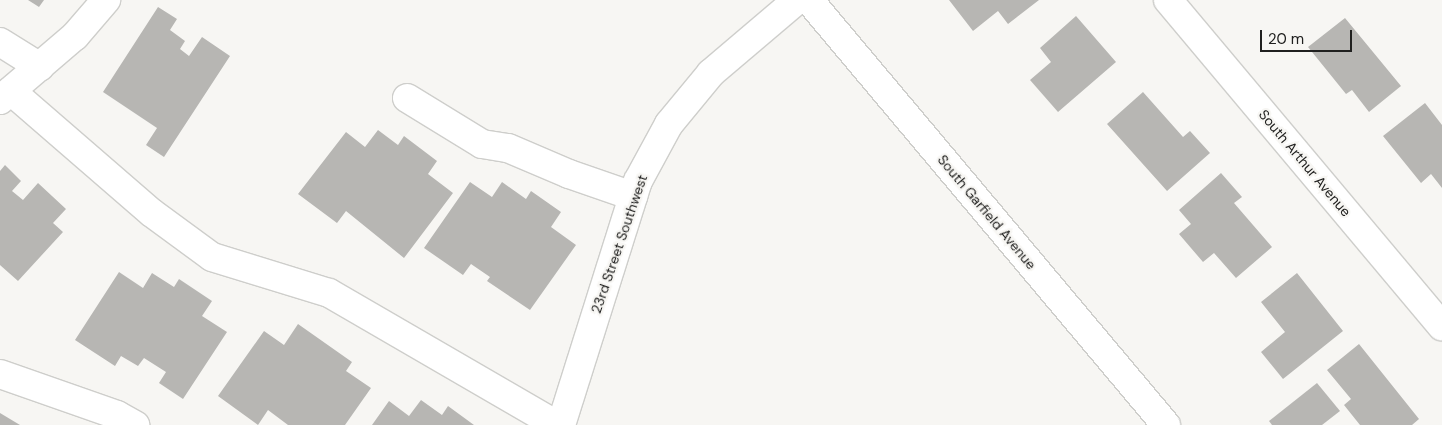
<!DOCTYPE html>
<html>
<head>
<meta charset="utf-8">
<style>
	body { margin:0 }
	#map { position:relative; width:1442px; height:425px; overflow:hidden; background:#f7f6f3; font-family:"DM Sans",sans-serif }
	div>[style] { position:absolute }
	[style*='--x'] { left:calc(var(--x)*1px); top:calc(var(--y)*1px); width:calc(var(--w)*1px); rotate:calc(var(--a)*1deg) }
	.building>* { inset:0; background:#b7b6b3 }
	.roads { filter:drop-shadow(1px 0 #cececb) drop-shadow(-1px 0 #cececb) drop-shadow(0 1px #cececb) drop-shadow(0 -1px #cececb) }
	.minor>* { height:28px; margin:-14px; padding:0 14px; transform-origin:14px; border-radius:14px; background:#fff }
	span { translate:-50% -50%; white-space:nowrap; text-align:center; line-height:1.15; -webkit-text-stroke:4.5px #f7f6f3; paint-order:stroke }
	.street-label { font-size:14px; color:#20201f }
	.scale { position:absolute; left:1260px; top:30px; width:92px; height:22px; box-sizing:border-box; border:2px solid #20201f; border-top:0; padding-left:6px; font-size:15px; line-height:18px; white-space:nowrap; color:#20201f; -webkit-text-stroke:4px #f7f6f3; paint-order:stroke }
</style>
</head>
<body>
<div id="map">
	<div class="building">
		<i style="clip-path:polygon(28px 0,44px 0,39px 7px)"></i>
		<i style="clip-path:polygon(949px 0,1039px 0,1008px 24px,998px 11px,973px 31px)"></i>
		<i style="clip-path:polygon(158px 7px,177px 19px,170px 30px,185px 41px,180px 49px,189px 56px,202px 37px,230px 56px,164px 157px,146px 145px,157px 128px,103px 92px)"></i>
		<i style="clip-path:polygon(1076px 16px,1116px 62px,1058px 112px,1030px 80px,1051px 62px,1040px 48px)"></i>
		<i style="clip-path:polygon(1345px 18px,1401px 86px,1369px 112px,1352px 90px,1346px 94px,1308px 47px)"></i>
		<i style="clip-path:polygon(1143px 92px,1183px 137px,1190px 131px,1210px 153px,1167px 191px,1107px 124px)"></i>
		<i style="clip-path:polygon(1425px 103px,1442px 125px,1442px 188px,1431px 174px,1421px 183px,1383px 136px)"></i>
		<i style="clip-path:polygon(378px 130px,398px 145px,404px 136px,437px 161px,428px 174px,453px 193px,404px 258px,346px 211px,337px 223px,298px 194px,346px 132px,365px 147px)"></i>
		<i style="clip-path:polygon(5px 165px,21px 181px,12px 191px,23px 200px,38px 183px,66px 209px,53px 223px,63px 232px,18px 281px,0 265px,0 171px)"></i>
		<i style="clip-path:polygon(1221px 173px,1242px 197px,1234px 203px,1272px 247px,1236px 278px,1214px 253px,1203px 262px,1179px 234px,1191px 224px,1179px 210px)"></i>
		<i style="clip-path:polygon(470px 182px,492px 197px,502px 182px,526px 199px,531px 191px,561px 212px,551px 227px,576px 245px,530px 310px,487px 281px,490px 277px,471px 264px,463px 275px,424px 248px)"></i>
		<i style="clip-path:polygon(119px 272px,143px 288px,152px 273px,174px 287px,179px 279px,212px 301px,202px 316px,227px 332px,183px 399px,159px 383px,166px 372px,144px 358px,138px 366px,121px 356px,115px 366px,75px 340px)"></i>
		<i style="clip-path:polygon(1297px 273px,1343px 331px,1283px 379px,1261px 352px,1285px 332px,1261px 302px)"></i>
		<i style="clip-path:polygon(298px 324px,352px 362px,346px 371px,371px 388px,345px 425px,288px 425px,268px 410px,258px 425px,218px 396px,264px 331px,284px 345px)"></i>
		<i style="clip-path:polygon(1359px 344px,1419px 419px,1412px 425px,1360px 425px,1344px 405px,1351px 399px,1327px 370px)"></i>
		<i style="clip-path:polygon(1317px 383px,1340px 411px,1322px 425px,1272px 425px,1269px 421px)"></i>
		<i style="clip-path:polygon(421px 400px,442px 415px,448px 406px,474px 425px,372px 425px,389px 401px,409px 416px)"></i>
		<i style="clip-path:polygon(0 413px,20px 425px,0 425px)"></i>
	</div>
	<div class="roads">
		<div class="minor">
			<i style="--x:809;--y:0;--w:555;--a:49.97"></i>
			<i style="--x:1168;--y:0;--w:426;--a:50"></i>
			<i style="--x:0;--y:42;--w:47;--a:32"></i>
			<i style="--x:11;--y:91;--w:186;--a:40.9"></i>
			<i style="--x:152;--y:213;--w:74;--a:36.3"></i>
			<i style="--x:212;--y:257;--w:122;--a:17.1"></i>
			<i style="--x:329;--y:293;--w:263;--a:30.1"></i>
			<i style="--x:407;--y:98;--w:88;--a:31.5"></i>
			<i style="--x:482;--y:144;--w:26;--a:9"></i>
			<i style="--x:508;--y:148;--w:66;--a:23.1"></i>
			<i style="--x:569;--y:174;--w:68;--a:19"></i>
			<i style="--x:0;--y:100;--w:99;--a:-40.5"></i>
			<i style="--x:75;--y:36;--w:48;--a:-49.3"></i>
			<i style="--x:0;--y:374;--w:124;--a:19.3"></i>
			<i style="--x:117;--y:415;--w:21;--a:29"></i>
			<i style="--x:561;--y:425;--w:256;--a:-72.5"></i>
			<i style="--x:638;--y:181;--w:65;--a:-61.5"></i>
			<i style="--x:669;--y:124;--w:66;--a:-50.5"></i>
			<i style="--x:711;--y:73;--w:113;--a:-40.3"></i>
		</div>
	</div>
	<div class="street-label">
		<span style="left:1305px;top:163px;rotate:50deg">South Arthur Avenue</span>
		<span style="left:987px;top:212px;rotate:50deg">South Garfield Avenue</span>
		<span style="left:619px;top:244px;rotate:-71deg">23rd Street Southwest</span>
	</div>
	<div class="scale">20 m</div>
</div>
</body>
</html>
